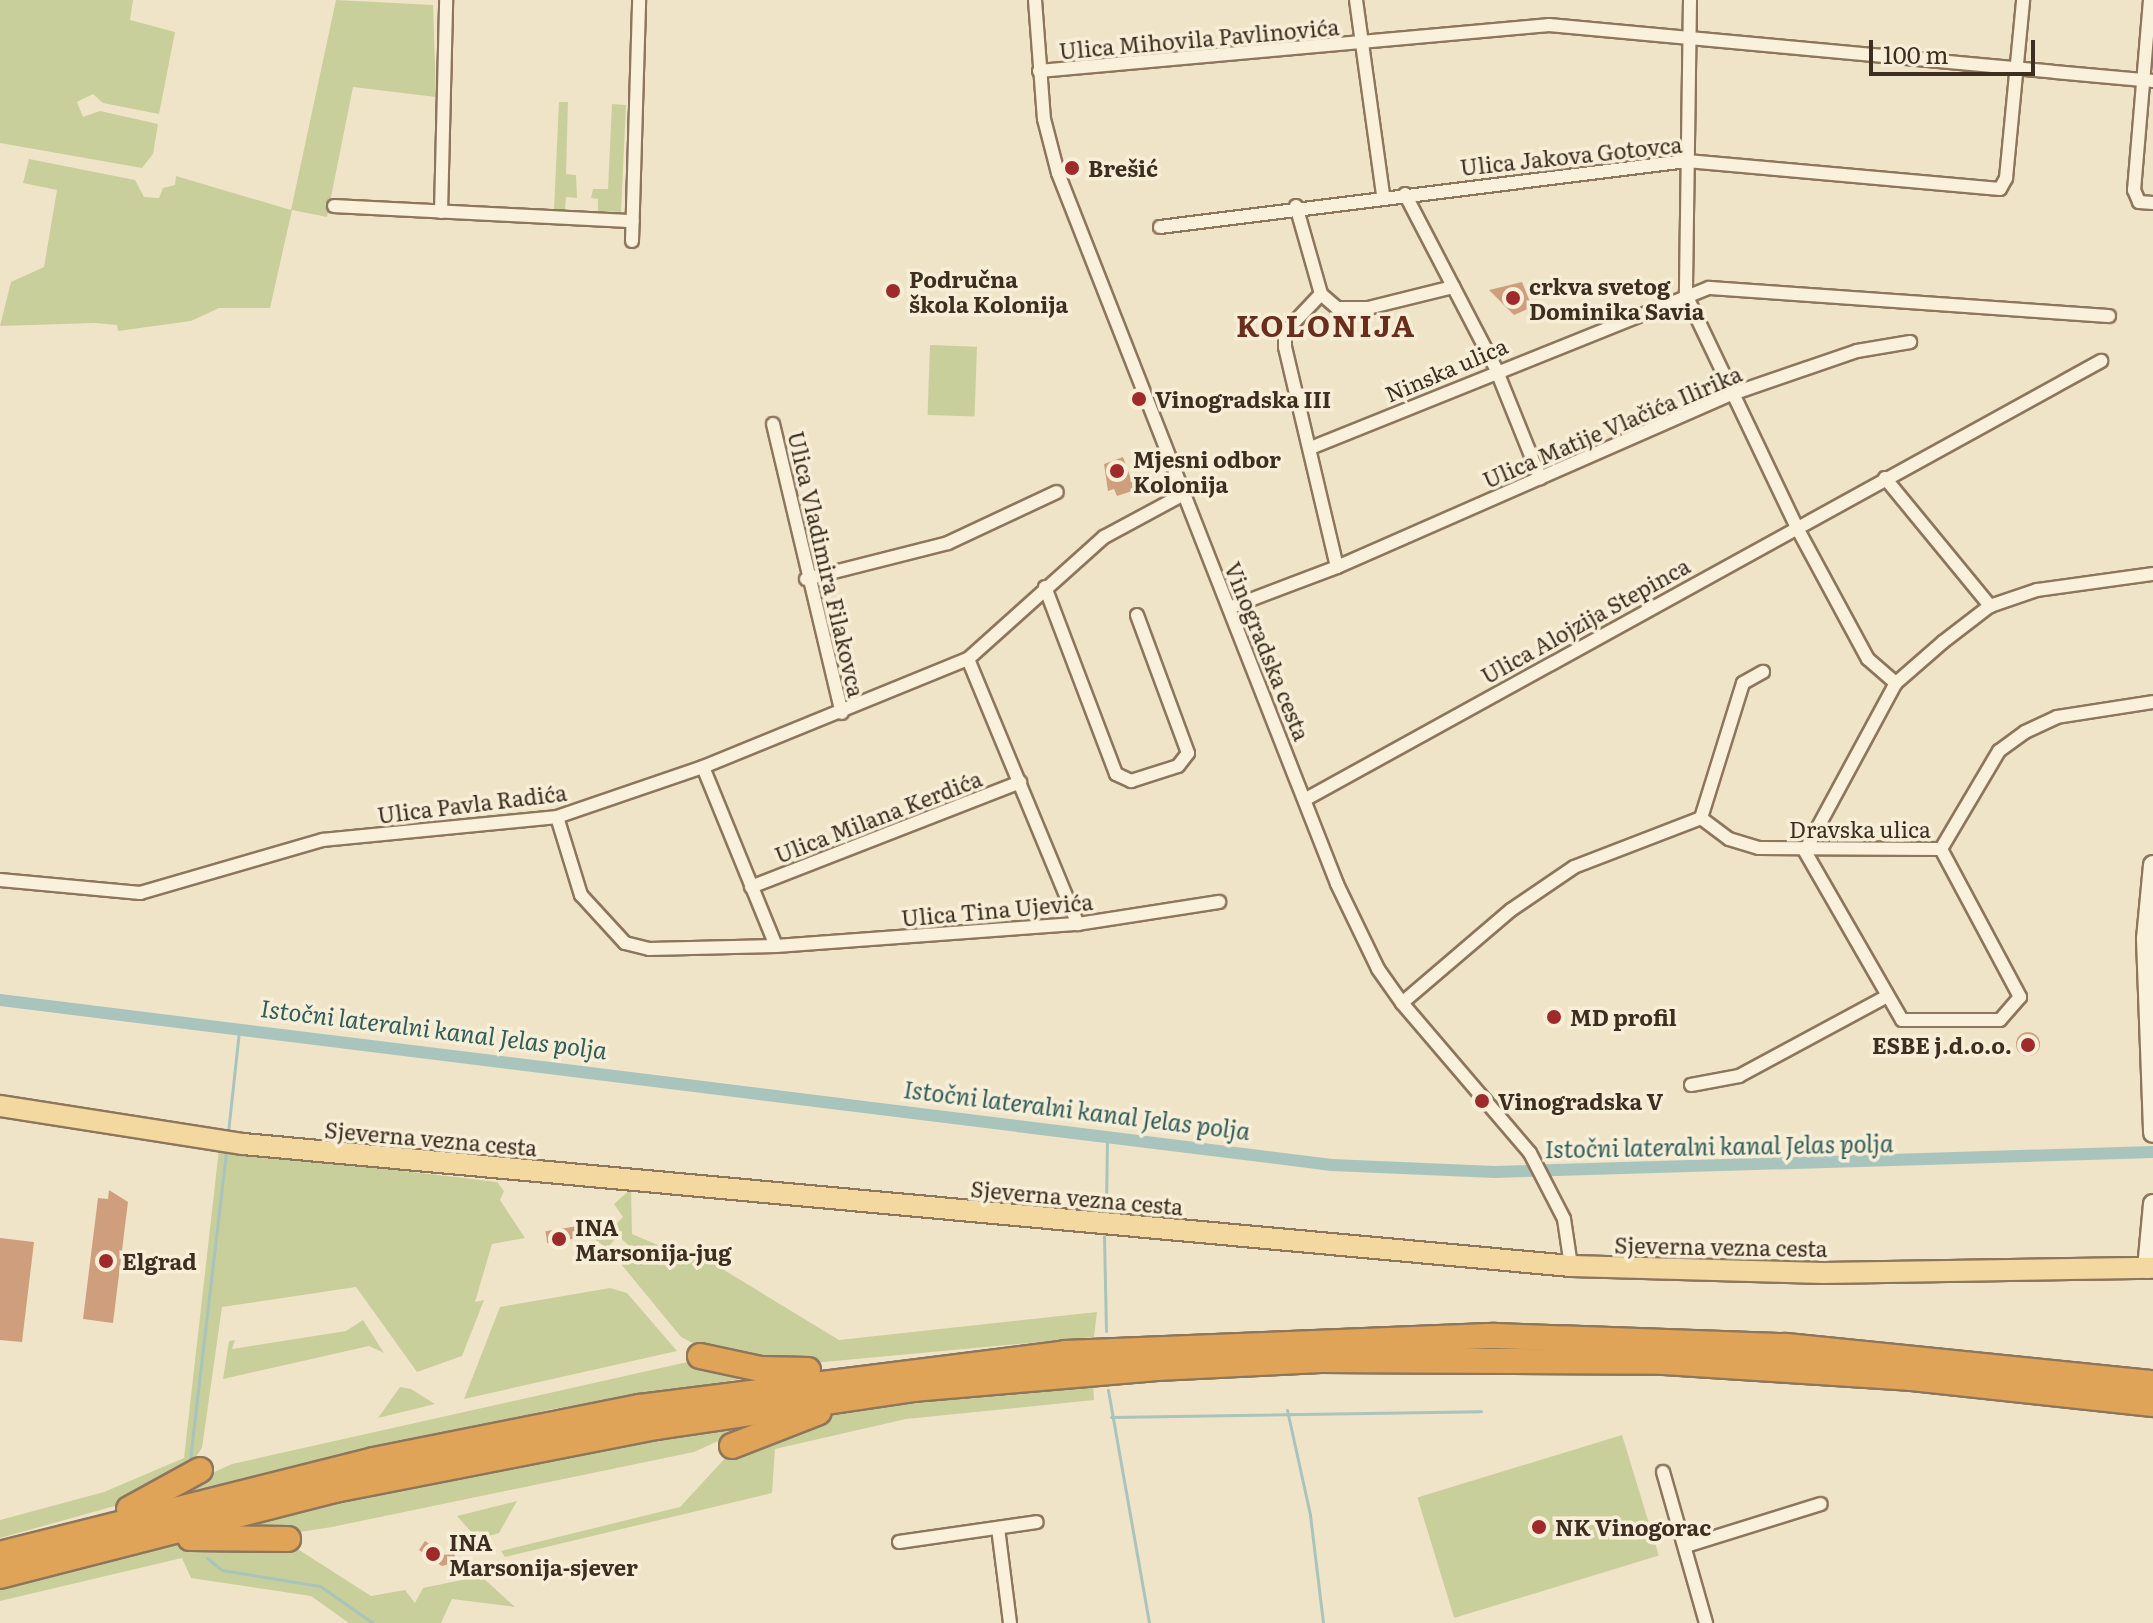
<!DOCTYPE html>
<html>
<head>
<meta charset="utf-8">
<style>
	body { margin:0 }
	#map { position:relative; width:2153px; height:1623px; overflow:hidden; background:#f0e4c8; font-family:Literata,serif }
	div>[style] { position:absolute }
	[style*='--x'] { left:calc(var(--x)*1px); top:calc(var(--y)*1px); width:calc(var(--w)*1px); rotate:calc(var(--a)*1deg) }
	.green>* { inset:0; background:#c9cf9b; transform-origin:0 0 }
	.stream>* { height:3px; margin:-1.5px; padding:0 1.5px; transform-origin:1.5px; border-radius:1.5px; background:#a9c4bc }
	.canal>* { height:12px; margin:-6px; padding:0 6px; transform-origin:6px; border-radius:6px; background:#a9c4bc }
	.building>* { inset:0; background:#cf9f7d; transform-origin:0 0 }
	.round { border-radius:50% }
	.roads { filter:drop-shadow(2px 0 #8d765c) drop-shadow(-2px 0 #8d765c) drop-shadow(0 2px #8d765c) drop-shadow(0 -2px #8d765c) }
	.street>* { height:12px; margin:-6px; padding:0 6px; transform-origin:6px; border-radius:6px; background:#faf1dc }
	.secondary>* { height:18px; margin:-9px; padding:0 9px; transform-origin:9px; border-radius:9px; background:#faf1dc }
	.primary>* { height:20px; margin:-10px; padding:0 10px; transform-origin:10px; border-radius:10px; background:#f3d9a0 }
	.highway>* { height:24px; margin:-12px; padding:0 12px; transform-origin:12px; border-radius:12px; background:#e0a458 }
	.dots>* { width:22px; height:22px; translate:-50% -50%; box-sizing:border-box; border:4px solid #f7eed8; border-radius:50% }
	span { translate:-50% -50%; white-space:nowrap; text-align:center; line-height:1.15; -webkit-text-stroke:7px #f7eed8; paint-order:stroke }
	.street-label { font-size:22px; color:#3d2e20 }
	.poi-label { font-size:22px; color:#3d2e20; font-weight:700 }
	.left { translate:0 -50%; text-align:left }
	.right { translate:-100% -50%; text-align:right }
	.water-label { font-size:24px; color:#2f5d5a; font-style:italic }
	.district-label { font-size:30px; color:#6b2e1e; font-weight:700; letter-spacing:2px }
	.scale { position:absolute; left:1869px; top:40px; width:166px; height:36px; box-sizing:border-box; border:4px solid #3d2e20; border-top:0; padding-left:10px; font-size:24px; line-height:28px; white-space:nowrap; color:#3d2e20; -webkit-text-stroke:6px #f7eed8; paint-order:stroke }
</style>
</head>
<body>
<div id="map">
	<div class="green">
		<i style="clip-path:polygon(0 0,133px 0,130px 20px,175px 32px,159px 114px,103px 103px,93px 94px,77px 102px,83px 117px,100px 111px,158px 124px,153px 154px,142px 168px,0 143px)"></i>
		<i style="clip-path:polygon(336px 0,433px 5px,436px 97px,353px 87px,327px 217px,292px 210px,270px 308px,219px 308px,191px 321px,118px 331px,117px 325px,95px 323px,0 326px,11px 282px,44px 267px,57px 190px,23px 183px,29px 159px,135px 180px,144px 197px,159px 198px,163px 188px,175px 185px,176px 176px,291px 210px)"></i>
		<i style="clip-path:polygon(559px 102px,568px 102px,566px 174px,576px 175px,577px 198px,566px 197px,565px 210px,554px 209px)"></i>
		<i style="clip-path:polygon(612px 104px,626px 105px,621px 212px,598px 211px,598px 199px,591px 198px,593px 189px,608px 189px)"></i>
		<i style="left:930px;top:345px;width:47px;height:70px;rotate:2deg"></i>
		<i style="clip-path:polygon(219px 1149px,497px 1182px,504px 1191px,500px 1200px,525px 1238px,492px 1244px,475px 1302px,484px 1300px,462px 1356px,417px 1372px,356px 1287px,222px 1307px,202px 1448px,187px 1469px,115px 1506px,0 1538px,0 1520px,104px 1492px,184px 1458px)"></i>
		<i style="clip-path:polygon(631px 1189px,632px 1234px,688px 1258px,701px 1256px,839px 1340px,1097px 1312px,1094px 1337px,802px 1364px,702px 1348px,681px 1337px,621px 1264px,634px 1250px,618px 1236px,607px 1248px,582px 1231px,591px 1218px,611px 1229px,623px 1217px,614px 1204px)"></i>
		<i style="clip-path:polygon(610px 1288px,627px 1293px,677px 1351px,464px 1399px,500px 1307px)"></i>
		<i style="clip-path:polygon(363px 1320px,384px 1353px,369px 1346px,223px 1379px,229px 1341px,235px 1340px,232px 1349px,346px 1331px)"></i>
		<i style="clip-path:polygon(692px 1361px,760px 1376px,552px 1409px,172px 1499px,168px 1493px,232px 1464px)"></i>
		<i style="clip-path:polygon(1093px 1383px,1094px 1400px,906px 1419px,775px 1449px,772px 1493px,505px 1557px,501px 1551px,680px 1507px,728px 1455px,832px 1413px)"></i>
		<i style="clip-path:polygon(400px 1387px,411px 1389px,435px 1404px,378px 1418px)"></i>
		<i style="clip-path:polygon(764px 1420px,694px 1452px,332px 1527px,300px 1532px,233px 1526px,498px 1465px)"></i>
		<i style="left:1622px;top:1435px;width:126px;height:214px;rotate:73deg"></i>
		<i style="clip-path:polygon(517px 1501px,499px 1533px,489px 1536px,473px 1534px,457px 1516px)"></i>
		<i style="clip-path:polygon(184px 1543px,293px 1546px,371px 1596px,405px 1590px,415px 1603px,423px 1588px,481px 1576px,515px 1607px,452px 1599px,441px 1623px,349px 1623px,311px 1596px,191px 1578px,182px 1558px,0 1601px,0 1588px)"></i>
	</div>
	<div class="stream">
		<i style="--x:228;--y:1132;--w:102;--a:-83.8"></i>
		<i style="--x:1106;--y:1208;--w:71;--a:-89.2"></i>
		<i style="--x:1104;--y:1236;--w:95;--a:88.8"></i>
		<i style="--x:1108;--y:1390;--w:237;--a:80"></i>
		<i style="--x:1287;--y:1410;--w:107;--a:77.6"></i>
		<i style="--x:1310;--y:1515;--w:109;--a:83.1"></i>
		<i style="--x:1111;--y:1417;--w:370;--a:-0.9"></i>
		<i style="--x:190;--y:1459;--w:309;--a:-83.3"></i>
		<i style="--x:207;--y:1558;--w:19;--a:39"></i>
		<i style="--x:222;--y:1570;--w:99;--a:9.3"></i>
		<i style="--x:320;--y:1586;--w:65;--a:34.9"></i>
	</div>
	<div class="canal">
		<i style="--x:0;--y:1000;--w:1342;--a:7.06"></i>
		<i style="--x:1332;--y:1165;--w:163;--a:2.5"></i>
		<i style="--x:1495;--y:1172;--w:658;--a:-1.74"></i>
	</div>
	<div class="building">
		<i style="clip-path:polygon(1522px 282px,1532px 307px,1514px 315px,1489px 290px)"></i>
		<i style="clip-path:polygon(1123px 457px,1135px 490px,1117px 496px,1114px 489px,1108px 491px,1104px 464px)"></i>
		<i class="round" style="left:2016px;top:1032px;width:24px;height:24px"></i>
		<i style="clip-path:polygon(109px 1190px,128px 1202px,113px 1323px,83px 1319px,98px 1198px,108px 1199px)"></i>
		<i style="left:578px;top:1226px;width:12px;height:33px;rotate:81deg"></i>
		<i style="clip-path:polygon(0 1238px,34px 1242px,22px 1342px,0 1340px)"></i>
		<i style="clip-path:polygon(425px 1541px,445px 1555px,454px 1552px,457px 1562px,442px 1566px,419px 1550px)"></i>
	</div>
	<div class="roads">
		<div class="street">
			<i style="--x:1035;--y:0;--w:119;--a:85.7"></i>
			<i style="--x:1044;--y:119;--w:56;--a:75.5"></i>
			<i style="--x:1058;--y:173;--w:764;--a:68.57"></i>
			<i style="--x:1337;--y:884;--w:94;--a:64.2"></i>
			<i style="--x:1378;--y:969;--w:42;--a:54.8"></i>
			<i style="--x:1402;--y:1003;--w:197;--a:49.5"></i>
			<i style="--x:1530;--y:1153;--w:74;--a:62.7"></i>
			<i style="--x:1564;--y:1219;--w:48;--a:81.5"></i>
			<i style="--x:1356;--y:0;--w:197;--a:82.1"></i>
			<i style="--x:1690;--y:0;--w:295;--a:90.8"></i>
			<i style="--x:1686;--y:295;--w:256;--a:64.5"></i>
			<i style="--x:1796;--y:526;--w:151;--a:61.6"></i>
			<i style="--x:1868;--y:659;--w:37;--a:41"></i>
			<i style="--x:2150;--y:0;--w:191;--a:94.8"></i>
			<i style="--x:2134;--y:190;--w:13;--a:67"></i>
			<i style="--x:2139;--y:202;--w:14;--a:4"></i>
			<i style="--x:1039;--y:71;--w:512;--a:-5.15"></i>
			<i style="--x:1549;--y:25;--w:607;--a:5.3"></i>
			<i style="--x:1405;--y:194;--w:197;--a:62.5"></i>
			<i style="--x:1496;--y:369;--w:118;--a:68"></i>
			<i style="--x:334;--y:206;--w:299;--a:2.9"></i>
			<i style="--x:1296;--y:206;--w:91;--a:74.1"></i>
			<i style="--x:1321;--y:294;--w:21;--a:41"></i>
			<i style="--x:1337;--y:308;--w:31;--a:0"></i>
			<i style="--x:1368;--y:308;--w:88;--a:-13.9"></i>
			<i style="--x:441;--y:212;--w:212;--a:-88.6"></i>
			<i style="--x:1160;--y:227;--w:531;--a:-7.14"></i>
			<i style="--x:1687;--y:161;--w:314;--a:5.1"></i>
			<i style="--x:2000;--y:189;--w:13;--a:-61"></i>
			<i style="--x:2006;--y:178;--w:179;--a:-84.5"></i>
			<i style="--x:632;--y:241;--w:241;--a:-88.3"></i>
			<i style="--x:1321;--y:294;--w:52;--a:133.5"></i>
			<i style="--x:1285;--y:332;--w:15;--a:90"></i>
			<i style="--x:1285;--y:347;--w:226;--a:76.7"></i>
			<i style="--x:773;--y:424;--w:297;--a:76.6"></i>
			<i style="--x:1313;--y:447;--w:427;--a:-21.9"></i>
			<i style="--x:1709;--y:288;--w:401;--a:4"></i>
			<i style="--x:1885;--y:478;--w:166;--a:50.6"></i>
			<i style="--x:806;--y:579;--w:146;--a:-14.2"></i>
			<i style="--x:948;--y:543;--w:120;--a:-25.1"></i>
			<i style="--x:1045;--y:587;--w:200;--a:69.2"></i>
			<i style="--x:1116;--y:774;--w:17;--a:25"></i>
			<i style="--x:1131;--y:781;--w:49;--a:-17.7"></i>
			<i style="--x:1178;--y:766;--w:16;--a:-52"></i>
			<i style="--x:1188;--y:753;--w:147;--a:-110.3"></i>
			<i style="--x:1229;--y:608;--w:116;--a:-20.8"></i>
			<i style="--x:1337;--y:567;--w:428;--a:-23.7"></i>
			<i style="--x:1729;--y:395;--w:135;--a:-19"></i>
			<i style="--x:1857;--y:351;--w:54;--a:-9.6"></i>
			<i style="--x:968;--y:659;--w:287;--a:67.5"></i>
			<i style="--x:703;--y:767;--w:193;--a:67.8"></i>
			<i style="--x:1306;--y:799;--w:908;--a:-28.85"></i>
			<i style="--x:557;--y:817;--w:82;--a:72.9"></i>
			<i style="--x:581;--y:895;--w:65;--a:47.5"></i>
			<i style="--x:625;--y:943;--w:25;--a:14"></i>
			<i style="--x:649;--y:949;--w:127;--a:-1.4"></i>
			<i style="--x:776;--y:946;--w:303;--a:-4.2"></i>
			<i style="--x:1078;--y:924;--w:143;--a:-8.9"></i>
			<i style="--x:1701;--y:818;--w:35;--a:37"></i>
			<i style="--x:1729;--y:839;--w:31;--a:17"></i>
			<i style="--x:1759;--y:848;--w:182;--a:0.3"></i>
			<i style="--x:1941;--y:849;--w:114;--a:-59.4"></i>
			<i style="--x:1999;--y:751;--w:32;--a:-36"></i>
			<i style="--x:2025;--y:732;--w:35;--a:-25"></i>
			<i style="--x:2057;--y:717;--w:97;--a:-8.9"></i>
			<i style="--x:1941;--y:849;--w:168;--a:61.9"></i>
			<i style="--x:2020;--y:997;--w:30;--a:131"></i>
			<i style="--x:2000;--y:1020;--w:98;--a:180"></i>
			<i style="--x:1902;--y:1020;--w:195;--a:-119.9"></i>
			<i style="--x:1805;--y:851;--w:191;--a:-61.6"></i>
			<i style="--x:1896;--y:683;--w:62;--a:-41.1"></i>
			<i style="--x:1943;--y:642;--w:59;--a:-37.5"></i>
			<i style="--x:1990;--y:606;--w:50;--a:-18.8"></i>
			<i style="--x:2037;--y:590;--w:117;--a:-7.9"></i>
			<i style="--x:0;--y:880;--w:141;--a:5.3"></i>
			<i style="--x:140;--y:893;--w:191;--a:-16.2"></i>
			<i style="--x:323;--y:840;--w:235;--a:-5.6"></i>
			<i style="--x:557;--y:817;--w:154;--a:-18.9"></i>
			<i style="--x:703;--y:767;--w:286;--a:-22.2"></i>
			<i style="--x:968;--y:659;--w:183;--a:-41.9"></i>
			<i style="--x:1104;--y:537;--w:91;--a:-28.3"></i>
			<i style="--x:751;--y:887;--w:289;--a:-21.3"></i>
			<i style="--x:1402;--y:1003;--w:143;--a:-40.5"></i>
			<i style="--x:1511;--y:910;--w:76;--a:-34.3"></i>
			<i style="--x:1574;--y:867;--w:136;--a:-21.1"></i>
			<i style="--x:1701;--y:818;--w:141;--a:-72.7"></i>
			<i style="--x:1743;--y:683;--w:23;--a:-29"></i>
			<i style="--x:1691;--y:1085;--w:49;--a:-10.6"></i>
			<i style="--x:1739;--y:1076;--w:167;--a:-28.3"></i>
			<i style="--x:1663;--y:1472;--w:157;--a:74.1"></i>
			<i style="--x:998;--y:1528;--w:96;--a:82.8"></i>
			<i style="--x:899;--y:1542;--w:139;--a:-8.2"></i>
			<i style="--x:1686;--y:1546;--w:141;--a:-17.3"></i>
		</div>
		<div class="secondary">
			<i style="--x:2153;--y:865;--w:74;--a:95.4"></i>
			<i style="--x:2146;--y:939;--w:194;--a:87.9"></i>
			<i style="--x:2153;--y:1204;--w:65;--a:95.3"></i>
			<i style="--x:2147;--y:1269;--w:7;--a:-34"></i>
		</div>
		<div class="primary">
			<i style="--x:0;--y:1106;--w:246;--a:8.9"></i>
			<i style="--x:243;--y:1144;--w:1334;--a:5.25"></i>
			<i style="--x:1571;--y:1266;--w:252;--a:1.6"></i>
			<i style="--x:1823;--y:1273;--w:330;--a:-0.9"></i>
		</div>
		<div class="highway">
			<i style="--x:700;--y:1356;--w:62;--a:12"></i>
			<i style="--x:761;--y:1369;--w:47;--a:1.2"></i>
			<i style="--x:732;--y:1446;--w:93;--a:-21.3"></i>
			<i style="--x:129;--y:1509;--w:81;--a:-28.8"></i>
			<i style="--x:190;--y:1538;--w:98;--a:0.6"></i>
			<i style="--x:0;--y:1554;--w:386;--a:-14.1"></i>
			<i style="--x:374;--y:1460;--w:271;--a:-11.3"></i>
			<i style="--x:640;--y:1407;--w:428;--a:-7.2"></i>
			<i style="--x:1065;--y:1353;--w:430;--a:-2.3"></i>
			<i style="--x:1495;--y:1336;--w:291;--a:2"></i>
			<i style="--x:1786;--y:1346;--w:369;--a:5.8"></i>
			<i style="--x:0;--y:1576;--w:346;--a:-14.4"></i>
			<i style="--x:335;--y:1490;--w:328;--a:-11.1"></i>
			<i style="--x:657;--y:1427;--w:259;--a:-8.4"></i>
			<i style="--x:913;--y:1389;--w:245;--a:-4.9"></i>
			<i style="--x:1157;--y:1368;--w:164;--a:-2.8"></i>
			<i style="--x:1321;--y:1360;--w:343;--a:0.3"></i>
			<i style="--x:1664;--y:1362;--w:249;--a:3.7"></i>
			<i style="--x:1912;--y:1378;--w:242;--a:6.2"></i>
		</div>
	</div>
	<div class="dots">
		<i style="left:1072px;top:168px;background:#9e2a2b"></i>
		<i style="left:893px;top:291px;background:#9e2a2b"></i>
		<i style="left:1513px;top:298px;background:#9e2a2b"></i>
		<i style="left:1139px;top:399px;background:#9e2a2b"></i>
		<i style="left:1117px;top:471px;background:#9e2a2b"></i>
		<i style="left:1554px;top:1017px;background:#9e2a2b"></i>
		<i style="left:2028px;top:1045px;background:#9e2a2b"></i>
		<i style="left:1482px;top:1101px;background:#9e2a2b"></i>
		<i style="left:559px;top:1239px;background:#9e2a2b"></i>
		<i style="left:106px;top:1261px;background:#9e2a2b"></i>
		<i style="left:1539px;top:1527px;background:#9e2a2b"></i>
		<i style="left:433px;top:1554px;background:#9e2a2b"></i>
	</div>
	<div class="street-label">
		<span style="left:1199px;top:38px;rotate:-5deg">Ulica Mihovila Pavlinovića</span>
		<span style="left:1571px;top:155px;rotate:-6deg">Ulica Jakova Gotovca</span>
		<span style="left:1446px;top:369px;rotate:-23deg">Ninska ulica</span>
		<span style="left:1612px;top:426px;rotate:-23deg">Ulica Matije Vlačića Ilirika</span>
		<span style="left:827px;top:564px;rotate:77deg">Ulica Vladimira Filakovca</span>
		<span style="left:1585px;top:620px;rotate:-29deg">Ulica Alojzija Stepinca</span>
		<span style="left:1268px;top:651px;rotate:68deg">Vinogradska cesta</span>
		<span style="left:472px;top:803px;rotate:-7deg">Ulica Pavla Radića</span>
		<span style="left:878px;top:816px;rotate:-21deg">Ulica Milana Kerdića</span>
		<span style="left:1860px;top:829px">Dravska ulica</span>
		<span style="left:997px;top:909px;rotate:-5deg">Ulica Tina Ujevića</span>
		<span style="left:431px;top:1138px;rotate:5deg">Sjeverna vezna cesta</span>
		<span style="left:1077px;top:1197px;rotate:5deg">Sjeverna vezna cesta</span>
		<span style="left:1721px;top:1246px;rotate:1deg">Sjeverna vezna cesta</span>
	</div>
	<div class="poi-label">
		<span class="left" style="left:1088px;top:168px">Brešić</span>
		<span class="left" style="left:909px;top:291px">Područna<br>škola Kolonija</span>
		<span class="left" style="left:1529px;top:298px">crkva svetog<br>Dominika Savia</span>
		<span class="left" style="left:1155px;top:399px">Vinogradska III</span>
		<span class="left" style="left:1133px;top:471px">Mjesni odbor<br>Kolonija</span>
		<span class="left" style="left:1570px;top:1017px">MD profil</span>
		<span class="right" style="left:2012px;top:1045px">ESBE j.d.o.o.</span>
		<span class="left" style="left:1498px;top:1101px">Vinogradska V</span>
		<span class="left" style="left:575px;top:1239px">INA<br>Marsonija-jug</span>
		<span class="left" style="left:122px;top:1261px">Elgrad</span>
		<span class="left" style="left:1555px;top:1527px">NK Vinogorac</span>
		<span class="left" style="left:449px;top:1554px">INA<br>Marsonija-sjever</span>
	</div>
	<div class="water-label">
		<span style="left:434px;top:1028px;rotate:7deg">Istočni lateralni kanal Jelas polja</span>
		<span style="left:1077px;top:1109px;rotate:7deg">Istočni lateralni kanal Jelas polja</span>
		<span style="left:1719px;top:1145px;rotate:-1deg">Istočni lateralni kanal Jelas polja</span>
	</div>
	<div class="district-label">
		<span style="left:1326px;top:324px">KOLONIJA</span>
	</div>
	<div class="scale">100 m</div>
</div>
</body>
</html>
